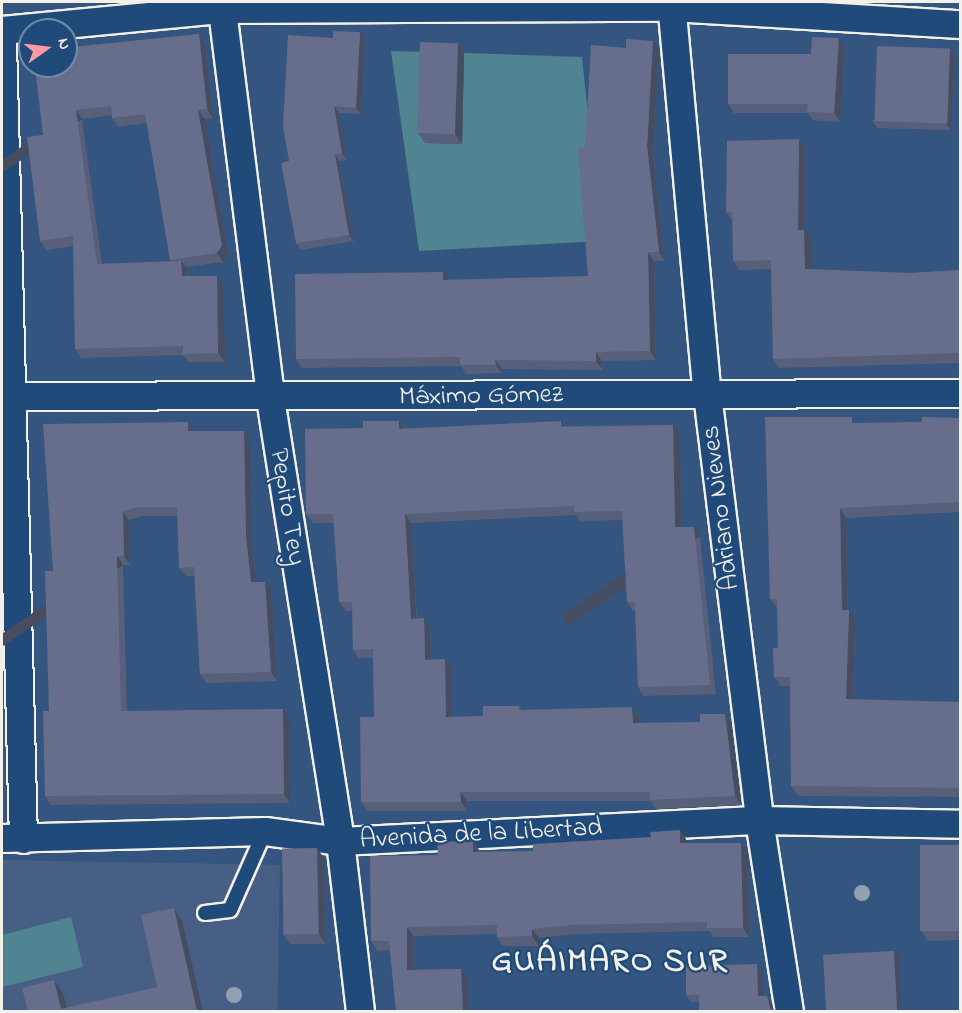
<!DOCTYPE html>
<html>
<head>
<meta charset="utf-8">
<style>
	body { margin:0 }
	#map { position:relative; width:962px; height:1013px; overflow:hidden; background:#34557f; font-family:"Indie Flower",sans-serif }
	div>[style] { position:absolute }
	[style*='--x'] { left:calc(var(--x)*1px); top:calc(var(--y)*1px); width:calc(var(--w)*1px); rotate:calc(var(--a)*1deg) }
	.built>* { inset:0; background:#475f85; transform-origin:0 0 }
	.green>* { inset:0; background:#508491 }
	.roads { filter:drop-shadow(2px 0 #f4f1e8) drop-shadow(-2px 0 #f4f1e8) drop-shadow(0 2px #f4f1e8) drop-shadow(0 -2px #f4f1e8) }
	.service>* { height:14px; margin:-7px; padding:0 7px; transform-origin:7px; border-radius:7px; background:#1f4a7a }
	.minor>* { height:27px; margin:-13.5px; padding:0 13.5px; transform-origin:13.5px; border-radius:13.5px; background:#1f4a7a }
	.trees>* { width:16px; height:16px; margin:-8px; border-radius:50%; background:#90a2b2 }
	.wall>* { inset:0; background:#585f78 }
	.shaded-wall>* { inset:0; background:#474d61; transform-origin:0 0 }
	.building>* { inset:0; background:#666e8b; transform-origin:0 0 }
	span { translate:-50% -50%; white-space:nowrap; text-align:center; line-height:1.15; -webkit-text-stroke:4.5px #1f4a7a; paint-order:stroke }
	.street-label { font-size:27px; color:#f4f1e8 }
	.district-label { font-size:33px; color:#f4f1e8; font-weight:700; letter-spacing:1.5px }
	.frame { position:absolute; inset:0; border:3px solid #f4f1e8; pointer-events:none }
	.north { position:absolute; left:18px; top:18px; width:60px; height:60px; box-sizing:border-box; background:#1f4a7a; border:2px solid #748da6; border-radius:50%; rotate:76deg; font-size:16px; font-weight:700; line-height:24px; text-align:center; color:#f4f1e8 }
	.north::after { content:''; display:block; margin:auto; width:21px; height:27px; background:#ff9aa2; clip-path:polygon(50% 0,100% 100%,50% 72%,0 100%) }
</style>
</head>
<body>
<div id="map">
	<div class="built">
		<i style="left:2px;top:860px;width:278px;height:152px;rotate:1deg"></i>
	</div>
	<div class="green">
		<i style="clip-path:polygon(391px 51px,427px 52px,426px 143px,462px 144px,464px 53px,582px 57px,601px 241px,419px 251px)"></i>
		<i style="clip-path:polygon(71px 917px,83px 967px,2px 987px,2px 935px)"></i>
	</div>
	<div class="roads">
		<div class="service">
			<i style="--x:205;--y:913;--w:25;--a:-7"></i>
			<i style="--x:230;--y:910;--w:86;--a:-66.1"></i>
		</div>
		<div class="minor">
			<i style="--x:221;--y:2;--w:399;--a:82.9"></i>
			<i style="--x:270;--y:398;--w:448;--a:81"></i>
			<i style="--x:340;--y:841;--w:172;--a:83.3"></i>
			<i style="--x:671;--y:2;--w:394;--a:84.8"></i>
			<i style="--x:707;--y:394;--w:429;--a:83"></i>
			<i style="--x:759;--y:820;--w:194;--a:81.1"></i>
			<i style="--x:2;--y:30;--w:221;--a:-5.5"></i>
			<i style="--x:222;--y:9;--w:449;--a:-0.3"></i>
			<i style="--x:671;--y:7;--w:289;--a:3.4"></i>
			<i style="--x:2;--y:42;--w:797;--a:88.49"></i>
			<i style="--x:2;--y:396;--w:958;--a:-0.18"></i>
			<i style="--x:2;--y:838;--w:263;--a:-1.5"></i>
			<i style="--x:265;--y:831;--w:76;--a:7.6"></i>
			<i style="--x:340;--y:841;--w:420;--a:-2.9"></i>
			<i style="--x:759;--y:820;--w:201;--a:1.1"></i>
		</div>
	</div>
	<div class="trees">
		<i style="left:862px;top:893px"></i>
		<i style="left:234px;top:995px"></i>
	</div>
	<div class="wall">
		<i style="clip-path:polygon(360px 32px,365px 39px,361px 114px,339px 113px,346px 160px,339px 161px,354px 241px,301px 250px,296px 243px,333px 38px)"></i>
		<i style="clip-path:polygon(evenodd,199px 34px,205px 43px,213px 118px,205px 119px,228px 255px,223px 262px,186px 267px,187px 269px,188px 276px,217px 276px,223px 284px,225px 362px,189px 362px,183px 355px,81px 358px,75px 349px,73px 246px,46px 250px,40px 241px,43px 135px,77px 44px,78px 47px,199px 34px,112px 115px,112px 118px,118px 127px,147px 123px,171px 261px,102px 264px,82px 119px,112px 115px)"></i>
		<i style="clip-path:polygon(839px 38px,845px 47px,840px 122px,813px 120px,808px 113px,734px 113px,728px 104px)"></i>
		<i style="clip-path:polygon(458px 43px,464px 53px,462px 144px,425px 143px,418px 133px)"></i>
		<i style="clip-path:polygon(950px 48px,955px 55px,951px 130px,877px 128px,872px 121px)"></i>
		<i style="clip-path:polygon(659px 50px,653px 155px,665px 261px,654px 261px,656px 360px,602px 361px,603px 370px,502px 369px,502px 373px,466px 374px,461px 366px,302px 368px,296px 359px,448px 280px,588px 276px,585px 147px)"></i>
		<i style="clip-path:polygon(805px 148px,805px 231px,811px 239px,811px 269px,910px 273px,960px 270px,960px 363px,779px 368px,773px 359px,771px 269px,740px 270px,733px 261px,733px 221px,726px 212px)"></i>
		<i style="clip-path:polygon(960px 418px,960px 512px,846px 518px,848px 610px,855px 619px,853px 700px,960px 702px,960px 797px,798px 796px,791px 786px,790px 686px,781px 686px,774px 677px,778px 648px,777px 608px,770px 599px,856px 423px,922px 422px)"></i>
		<i style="clip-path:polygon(399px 421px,405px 428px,673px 425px,680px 434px,681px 527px,700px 536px,716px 694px,644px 696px,638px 687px,635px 611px,633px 611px,627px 602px,622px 520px,580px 521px,576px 515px,411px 523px,417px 619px,430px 627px,431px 660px,445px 659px,451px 668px,452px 717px,483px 716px,519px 706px,522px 710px,639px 716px,639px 723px,731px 723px,741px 805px,656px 809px,650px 801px,467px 801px,467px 811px,368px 811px,361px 802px,374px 717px,373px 658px,359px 658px,353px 650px,352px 611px,346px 611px,339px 602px,334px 523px,313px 523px,306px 514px,363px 428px)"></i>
		<i style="clip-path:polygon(194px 430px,194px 431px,244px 431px,250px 439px,252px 546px,256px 582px,265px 582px,271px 590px,277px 681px,206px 683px,200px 674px,194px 576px,186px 576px,179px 568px,178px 516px,143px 516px,129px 520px,130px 565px,123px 565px,127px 711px,289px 718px,290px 803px,51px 805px,45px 796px,49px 711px,53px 571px)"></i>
		<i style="clip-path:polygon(686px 839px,686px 843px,741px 843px,748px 852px,749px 937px,714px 937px,709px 931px,577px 934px,539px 938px,539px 946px,503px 946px,497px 937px,497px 934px,413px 936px,414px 970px,461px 969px,468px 978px,469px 1011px,396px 1011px,390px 950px,378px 951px,371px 941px,438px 855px,473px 841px,479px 850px,479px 852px,533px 851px)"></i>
		<i style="clip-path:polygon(960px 845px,960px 940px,928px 941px,921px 931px)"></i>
		<i style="clip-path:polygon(324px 858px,326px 944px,290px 944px,283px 934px)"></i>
		<i style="clip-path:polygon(757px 964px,762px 971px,762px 996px,772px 1003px,691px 1002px,686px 995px)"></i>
	</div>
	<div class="shaded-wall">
		<i style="clip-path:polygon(360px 32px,365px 39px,361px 114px,356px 108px)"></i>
		<i style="clip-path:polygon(199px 34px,205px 43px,213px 118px,207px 109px)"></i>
		<i style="clip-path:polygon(71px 35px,77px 44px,79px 56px,72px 47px)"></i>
		<i style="clip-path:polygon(839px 38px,845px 47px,840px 122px,834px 113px)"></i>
		<i style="clip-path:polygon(653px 41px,659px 50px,653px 155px,665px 261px,659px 252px,647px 146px)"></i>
		<i style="clip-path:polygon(458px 43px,464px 53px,462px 144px,455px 134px)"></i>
		<i style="clip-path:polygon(950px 48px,955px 55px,951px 130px,946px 124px)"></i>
		<i style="clip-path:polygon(334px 106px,339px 113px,346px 160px,342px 153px)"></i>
		<i style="left:76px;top:110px;width:11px;height:155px;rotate:56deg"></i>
		<i style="clip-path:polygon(198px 110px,205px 119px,228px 255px,223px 262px,217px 253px)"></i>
		<i style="clip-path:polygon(799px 139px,805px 148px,805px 231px,811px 239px,811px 278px,805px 269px,798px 230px)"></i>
		<i style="clip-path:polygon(335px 154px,339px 161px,354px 241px,349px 235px)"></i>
		<i style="clip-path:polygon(648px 252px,654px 261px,656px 360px,650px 351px)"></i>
		<i style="clip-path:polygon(181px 261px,187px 269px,188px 285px,182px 276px)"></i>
		<i style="clip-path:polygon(443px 272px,449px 281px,443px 280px)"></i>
		<i style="clip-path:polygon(217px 276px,223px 284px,225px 362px,218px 353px)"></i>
		<i style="clip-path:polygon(596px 352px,602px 361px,603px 370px,596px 361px)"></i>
		<i style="clip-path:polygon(495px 360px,502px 369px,502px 373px,496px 365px)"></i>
		<i style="clip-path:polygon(399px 421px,405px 430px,399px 429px)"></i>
		<i style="clip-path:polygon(188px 422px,194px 430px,195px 440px,188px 431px)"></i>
		<i style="clip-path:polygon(673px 425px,680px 434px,681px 536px,675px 527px)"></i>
		<i style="clip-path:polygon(244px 431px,250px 439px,252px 546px,257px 591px,251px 582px,246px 537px)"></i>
		<i style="clip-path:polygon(840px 508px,846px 518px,848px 619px,842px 610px)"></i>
		<i style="clip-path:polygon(123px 512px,129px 520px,130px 565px,124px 556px)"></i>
		<i style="clip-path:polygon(405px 514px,411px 523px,417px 628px,411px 619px)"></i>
		<i style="left:694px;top:527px;width:11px;height:159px;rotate:56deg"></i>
		<i style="left:117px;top:556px;width:11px;height:155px;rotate:56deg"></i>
		<i style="clip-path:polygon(265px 582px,271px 590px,277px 681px,271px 672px)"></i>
		<i style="clip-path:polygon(849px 610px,855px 619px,853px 709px,846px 699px)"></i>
		<i style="clip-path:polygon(424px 618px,430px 627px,431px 669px,425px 660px)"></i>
		<i style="clip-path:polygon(445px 659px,451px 668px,452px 726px,446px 717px)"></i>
		<i style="clip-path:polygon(632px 707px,639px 716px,639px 732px,633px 723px)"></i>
		<i style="clip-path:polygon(283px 709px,289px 718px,290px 803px,284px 794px)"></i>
		<i style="clip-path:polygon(725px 714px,731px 723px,741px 805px,735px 796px)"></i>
		<i style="clip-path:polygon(460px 792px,467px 801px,467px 811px,461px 802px)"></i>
		<i style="clip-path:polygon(680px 830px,686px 839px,686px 853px,680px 843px)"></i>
		<i style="clip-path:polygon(473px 841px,479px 850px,479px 861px,473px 852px)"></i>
		<i style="clip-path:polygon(741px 843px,748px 852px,749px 937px,743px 928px)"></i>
		<i style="clip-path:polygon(317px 848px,324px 858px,326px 944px,319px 934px)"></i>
		<i style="clip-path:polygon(174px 908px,182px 921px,203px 1011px,197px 1011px)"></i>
		<i style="clip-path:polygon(407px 927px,413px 936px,414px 979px,407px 970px)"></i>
		<i style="clip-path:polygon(532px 929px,539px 938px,539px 946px,532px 936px)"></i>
		<i style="clip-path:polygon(894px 951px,899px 957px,901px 1011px,897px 1011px)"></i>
		<i style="clip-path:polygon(757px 964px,762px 971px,763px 1003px,758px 996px)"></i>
		<i style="clip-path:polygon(461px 969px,468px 978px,469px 1011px,463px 1011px)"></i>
		<i style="clip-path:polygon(54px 980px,63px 993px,68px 1011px,61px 1009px)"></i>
		<i style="clip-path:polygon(767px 996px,772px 1003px,774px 1011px,771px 1011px)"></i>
	</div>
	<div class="building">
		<i style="clip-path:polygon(333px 31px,360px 32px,356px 108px,334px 106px,342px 153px,335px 154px,349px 235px,296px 243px,281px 163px,289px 161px,283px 126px,288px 35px,333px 38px)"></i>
		<i style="clip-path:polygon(199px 34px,207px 109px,198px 110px,222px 246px,217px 253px,170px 260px,145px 114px,112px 118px,111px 106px,76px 110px,97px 264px,181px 261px,182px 276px,217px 276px,218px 353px,183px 354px,183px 346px,75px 349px,73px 236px,40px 241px,27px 137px,43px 135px,35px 66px,66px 66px,66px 36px,71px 35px,72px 47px)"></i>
		<i style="clip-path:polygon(812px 37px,839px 38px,834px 113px,807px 112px,808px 104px,728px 104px,728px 54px,811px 54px)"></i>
		<i style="clip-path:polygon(626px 39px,653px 41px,647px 146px,659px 252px,648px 252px,650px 351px,596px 352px,596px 361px,495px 360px,496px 365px,460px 365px,460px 357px,296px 359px,295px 274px,443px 272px,443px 280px,588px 276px,578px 148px,585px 147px,591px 45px,626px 48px)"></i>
		<i style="left:420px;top:42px;width:38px;height:91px;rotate:2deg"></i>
		<i style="left:877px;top:46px;width:73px;height:75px;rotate:2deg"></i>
		<i style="clip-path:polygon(799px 139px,798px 230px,804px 230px,805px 269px,910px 273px,960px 270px,960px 353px,773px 359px,771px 260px,733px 261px,732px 212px,726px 212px,727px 141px)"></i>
		<i style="clip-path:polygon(765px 417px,852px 417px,852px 423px,922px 422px,922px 417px,960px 418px,960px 502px,840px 508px,842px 610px,849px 610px,846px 699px,960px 702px,960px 788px,791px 786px,790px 677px,774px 677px,773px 648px,778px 648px,777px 599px,770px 599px)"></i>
		<i style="clip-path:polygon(363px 421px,399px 421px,399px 429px,561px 421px,561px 427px,673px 425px,675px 527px,694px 527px,710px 685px,638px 687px,635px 602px,627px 602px,622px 511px,574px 512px,574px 506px,405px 514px,411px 619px,424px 618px,425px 660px,445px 659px,446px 717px,483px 716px,483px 706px,519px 706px,519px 710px,632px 707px,633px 723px,700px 722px,700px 714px,725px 714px,735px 796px,650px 800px,650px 792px,460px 792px,461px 802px,361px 802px,360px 717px,374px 717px,373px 649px,353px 650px,352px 602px,339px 602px,333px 514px,306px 514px,305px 429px,363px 428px)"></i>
		<i style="clip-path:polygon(188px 422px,188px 431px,244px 431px,246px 537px,251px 582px,265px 582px,271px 672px,200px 674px,194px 567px,179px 568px,177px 507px,137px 507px,123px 512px,124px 556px,117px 556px,121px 711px,283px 709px,284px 794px,45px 796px,43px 711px,49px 711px,45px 571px,53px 571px,43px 424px)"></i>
		<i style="clip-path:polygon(680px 830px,680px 843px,741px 843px,743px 928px,707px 928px,707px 922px,571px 925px,532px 929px,532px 936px,497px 937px,497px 925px,407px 927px,407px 970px,461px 969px,463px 1011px,396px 1011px,389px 941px,371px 941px,370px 856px,438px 855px,437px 842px,473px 841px,473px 852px,533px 851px,533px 844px,651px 837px,650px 832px)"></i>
		<i style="left:960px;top:845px;width:86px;height:40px;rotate:90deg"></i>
		<i style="left:317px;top:848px;width:86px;height:35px;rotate:89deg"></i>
		<i style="clip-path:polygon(174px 908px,197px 1011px,28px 1011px,22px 988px,54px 980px,61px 1009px,157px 987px,141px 915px)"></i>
		<i style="left:894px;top:951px;width:60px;height:71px;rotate:87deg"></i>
		<i style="clip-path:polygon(757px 964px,758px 996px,767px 996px,771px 1011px,699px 1011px,699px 995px,686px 995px,686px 966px)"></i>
	</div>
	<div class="street-label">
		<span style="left:481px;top:396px;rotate:-1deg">Máximo Gómez</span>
		<span style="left:287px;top:507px;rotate:81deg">Pepito Tey</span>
		<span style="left:721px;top:508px;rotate:-97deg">Adriano Nieves</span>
		<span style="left:481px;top:834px;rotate:-3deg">Avenida de la Libertad</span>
	</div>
	<div class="district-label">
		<span style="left:610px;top:963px">GUÁIMARO SUR</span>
	</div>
	<div class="frame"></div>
	<div class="north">N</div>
</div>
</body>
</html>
